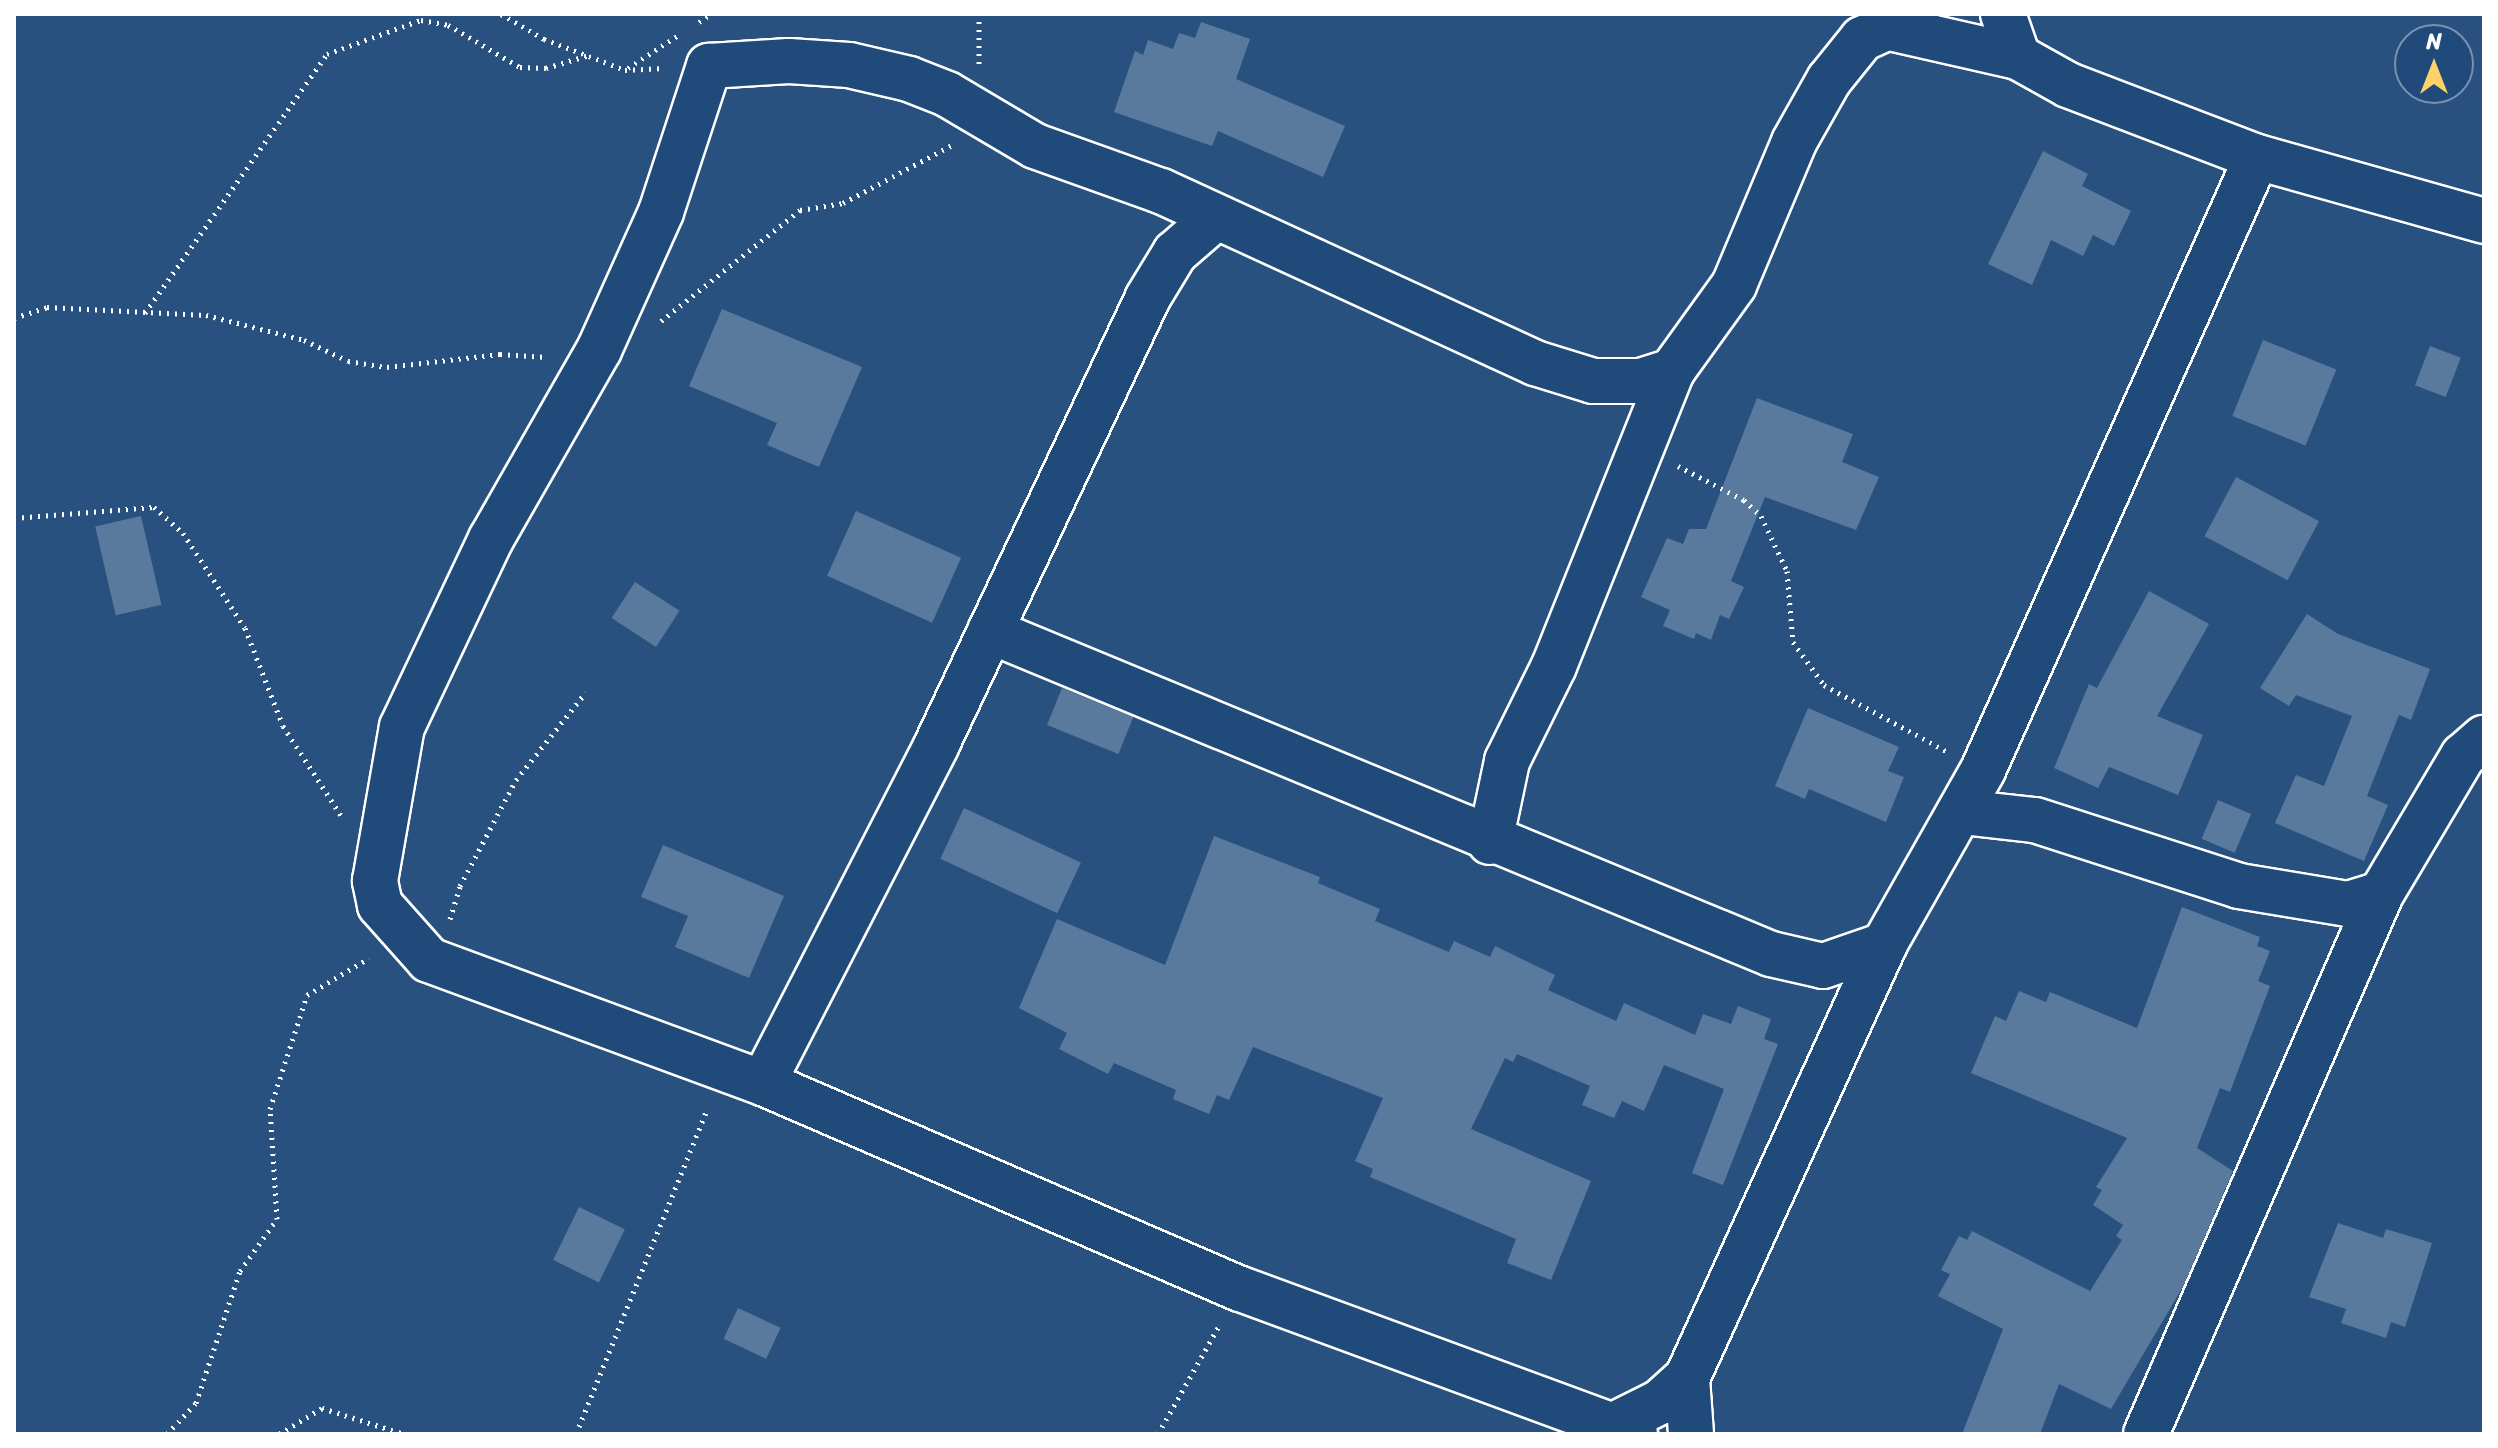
<!DOCTYPE html>
<html>
<head>
<meta charset="utf-8">
<style>
	body { margin:0 }
	#map { position:relative; width:2498px; height:1448px; overflow:hidden; background:#28517f; font-family:Sriracha,sans-serif }
	div>[style] { position:absolute }
	[style*='--x'] { left:calc(var(--x)*1px); top:calc(var(--y)*1px); width:calc(var(--w)*1px); rotate:calc(var(--a)*1deg) }
	.building>* { inset:0; background:#5a7a9d; transform-origin:0 0 }
	.path>* { height:5px; margin-top:-2.5px; transform-origin:0; background:repeating-linear-gradient(90deg,#fff 0 2px,transparent 0 8px) }
	.roads { filter:drop-shadow(2px 0 #fff) drop-shadow(-2px 0 #fff) drop-shadow(0 2px #fff) drop-shadow(0 -2px #fff) }
	.minor>* { height:44px; margin:-22px; padding:0 22px; transform-origin:22px; border-radius:22px; background:#1f4a7a }
	span { translate:-50% -50%; white-space:nowrap; text-align:center; line-height:1.15; -webkit-text-stroke:6px #1f4a7a; paint-order:stroke }
	.frame { position:absolute; inset:0; border:16px solid #fff; pointer-events:none }
	.north { position:absolute; left:2394px; top:24px; width:80px; height:80px; box-sizing:border-box; background:#1f4a7a; border:2px solid #7992af; border-radius:50%; rotate:0deg; font-size:22px; font-weight:700; line-height:32px; text-align:center; color:#fff }
	.north::after { content:''; display:block; margin:auto; width:28px; height:36px; background:#ffd166; clip-path:polygon(50% 0,100% 100%,50% 72%,0 100%) }
</style>
</head>
<body>
<div id="map">
	<div class="building">
		<i style="clip-path:polygon(1201px 22px,1250px 39px,1236px 79px,1345px 126px,1323px 177px,1218px 131px,1212px 146px,1114px 112px,1135px 51px,1143px 55px,1148px 40px,1173px 49px,1179px 33px,1195px 38px)"></i>
		<i style="clip-path:polygon(2043px 151px,2088px 174px,2082px 186px,2131px 211px,2114px 246px,2093px 235px,2083px 256px,2051px 240px,2032px 285px,1988px 264px)"></i>
		<i style="clip-path:polygon(722px 309px,862px 367px,819px 467px,767px 445px,777px 423px,689px 386px)"></i>
		<i style="left:2263px;top:340px;width:79px;height:82px;rotate:22deg"></i>
		<i style="left:2430px;top:346px;width:33px;height:42px;rotate:21deg"></i>
		<i style="clip-path:polygon(1757px 398px,1853px 434px,1842px 462px,1879px 477px,1856px 530px,1765px 497px,1731px 581px,1744px 587px,1729px 619px,1720px 615px,1711px 640px,1696px 633px,1694px 639px,1663px 626px,1670px 610px,1641px 597px,1667px 538px,1683px 544px,1689px 529px,1706px 529px)"></i>
		<i style="left:2236px;top:477px;width:94px;height:67px;rotate:28deg"></i>
		<i style="left:856px;top:511px;width:115px;height:71px;rotate:24deg"></i>
		<i style="left:141px;top:516px;width:91px;height:47px;rotate:77deg"></i>
		<i style="left:635px;top:582px;width:53px;height:43px;rotate:33deg"></i>
		<i style="clip-path:polygon(2149px 591px,2209px 624px,2157px 716px,2203px 735px,2178px 795px,2109px 767px,2098px 788px,2054px 768px,2089px 684px,2097px 688px)"></i>
		<i style="clip-path:polygon(2307px 614px,2338px 634px,2430px 669px,2411px 720px,2399px 715px,2367px 796px,2388px 805px,2364px 861px,2275px 823px,2296px 775px,2324px 786px,2352px 716px,2296px 695px,2289px 706px,2260px 688px)"></i>
		<i style="left:1062px;top:688px;width:77px;height:40px;rotate:22deg"></i>
		<i style="clip-path:polygon(1808px 708px,1899px 747px,1888px 771px,1904px 777px,1886px 822px,1809px 789px,1805px 799px,1775px 786px)"></i>
		<i style="left:2218px;top:800px;width:36px;height:42px;rotate:23deg"></i>
		<i style="left:964px;top:808px;width:129px;height:56px;rotate:25deg"></i>
		<i style="clip-path:polygon(1214px 836px,1320px 877px,1318px 883px,1380px 909px,1375px 921px,1449px 952px,1454px 941px,1490px 957px,1495px 946px,1555px 975px,1548px 990px,1616px 1021px,1624px 1003px,1695px 1035px,1703px 1014px,1731px 1024px,1738px 1006px,1771px 1019px,1764px 1039px,1778px 1044px,1723px 1185px,1692px 1173px,1724px 1089px,1664px 1065px,1644px 1111px,1622px 1101px,1614px 1118px,1582px 1105px,1590px 1086px,1517px 1054px,1513px 1062px,1505px 1058px,1471px 1129px,1591px 1181px,1551px 1280px,1507px 1263px,1516px 1239px,1370px 1177px,1373px 1169px,1355px 1161px,1383px 1098px,1253px 1047px,1229px 1100px,1217px 1095px,1209px 1114px,1173px 1099px,1176px 1090px,1114px 1063px,1108px 1074px,1059px 1049px,1067px 1033px,1019px 1008px,1057px 919px,1165px 965px)"></i>
		<i style="clip-path:polygon(663px 845px,784px 896px,749px 978px,675px 947px,688px 916px,641px 897px)"></i>
		<i style="clip-path:polygon(2182px 907px,2260px 937px,2257px 946px,2270px 951px,2258px 981px,2270px 986px,2230px 1092px,2220px 1088px,2197px 1148px,2233px 1171px,2184px 1285px,2111px 1409px,2059px 1384px,2040px 1434px,1962px 1434px,2003px 1329px,1938px 1296px,1950px 1274px,1941px 1270px,1959px 1236px,1967px 1240px,1972px 1231px,2090px 1291px,2122px 1240px,2116px 1236px,2123px 1225px,2093px 1205px,2102px 1190px,2096px 1187px,2127px 1138px,1971px 1073px,1995px 1016px,2006px 1021px,2019px 991px,2046px 1002px,2050px 992px,2137px 1028px)"></i>
		<i style="left:579px;top:1207px;width:51px;height:59px;rotate:26deg"></i>
		<i style="clip-path:polygon(2338px 1223px,2383px 1238px,2386px 1229px,2432px 1243px,2405px 1327px,2391px 1322px,2386px 1338px,2341px 1323px,2346px 1309px,2309px 1297px)"></i>
		<i style="left:738px;top:1308px;width:47px;height:34px;rotate:25deg"></i>
	</div>
	<div class="path">
		<i style="--x:501;--y:14;--w:50;--a:30.2"></i>
		<i style="--x:544;--y:39;--w:87;--a:20.9"></i>
		<i style="--x:625;--y:70;--w:39;--a:-3"></i>
		<i style="--x:979;--y:14;--w:51;--a:90"></i>
		<i style="--x:699;--y:22;--w:14;--a:-34"></i>
		<i style="--x:628;--y:68;--w:59;--a:-33.1"></i>
		<i style="--x:145;--y:313;--w:317;--a:-54.9"></i>
		<i style="--x:327;--y:54;--w:100;--a:-19.9"></i>
		<i style="--x:421;--y:20;--w:27;--a:10"></i>
		<i style="--x:448;--y:25;--w:83;--a:30.3"></i>
		<i style="--x:520;--y:67;--w:26;--a:2"></i>
		<i style="--x:546;--y:68;--w:45;--a:-16.8"></i>
		<i style="--x:14;--y:318;--w:35;--a:-18"></i>
		<i style="--x:47;--y:307;--w:159;--a:2.9"></i>
		<i style="--x:206;--y:315;--w:101;--a:14.3"></i>
		<i style="--x:304;--y:340;--w:49;--a:25.5"></i>
		<i style="--x:348;--y:361;--w:39;--a:9"></i>
		<i style="--x:387;--y:367;--w:114;--a:-6.6"></i>
		<i style="--x:500;--y:354;--w:46;--a:3.7"></i>
		<i style="--x:661;--y:321;--w:178;--a:-38.6"></i>
		<i style="--x:800;--y:210;--w:44;--a:-9.2"></i>
		<i style="--x:843;--y:203;--w:123;--a:-28"></i>
		<i style="--x:1678;--y:466;--w:74;--a:27.3"></i>
		<i style="--x:1744;--y:500;--w:23;--a:43"></i>
		<i style="--x:1761;--y:516;--w:61;--a:64.7"></i>
		<i style="--x:1787;--y:571;--w:71;--a:85.2"></i>
		<i style="--x:1793;--y:642;--w:53;--a:54.2"></i>
		<i style="--x:1824;--y:685;--w:139;--a:28.4"></i>
		<i style="--x:14;--y:518;--w:140;--a:-4.5"></i>
		<i style="--x:154;--y:507;--w:39;--a:42"></i>
		<i style="--x:183;--y:533;--w:113;--a:56.9"></i>
		<i style="--x:245;--y:628;--w:105;--a:68.8"></i>
		<i style="--x:283;--y:726;--w:108;--a:57"></i>
		<i style="--x:450;--y:919;--w:34;--a:-73"></i>
		<i style="--x:460;--y:886;--w:120;--a:-62.2"></i>
		<i style="--x:516;--y:780;--w:112;--a:-51.5"></i>
		<i style="--x:167;--y:1434;--w:42;--a:-46.9"></i>
		<i style="--x:196;--y:1403;--w:139;--a:-71.6"></i>
		<i style="--x:240;--y:1271;--w:64;--a:-54.6"></i>
		<i style="--x:277;--y:1219;--w:110;--a:-93.6"></i>
		<i style="--x:270;--y:1109;--w:120;--a:-72"></i>
		<i style="--x:307;--y:995;--w:72;--a:-30.8"></i>
		<i style="--x:279;--y:1434;--w:50;--a:-31.2"></i>
		<i style="--x:322;--y:1408;--w:86;--a:17.6"></i>
		<i style="--x:576;--y:1434;--w:350;--a:-68"></i>
		<i style="--x:1158;--y:1434;--w:126;--a:-60.6"></i>
	</div>
	<div class="roads">
		<div class="minor">
			<i style="--x:2003;--y:14;--w:46;--a:70.8"></i>
			<i style="--x:1890;--y:28;--w:131;--a:12.8"></i>
			<i style="--x:2018;--y:57;--w:57;--a:29.2"></i>
			<i style="--x:2068;--y:85;--w:202;--a:20.9"></i>
			<i style="--x:990;--y:631;--w:845;--a:22.47"></i>
			<i style="--x:1771;--y:954;--w:53;--a:13"></i>
			<i style="--x:1823;--y:966;--w:65;--a:-19"></i>
			<i style="--x:1962;--y:812;--w:73;--a:6.3"></i>
			<i style="--x:2035;--y:820;--w:214;--a:17.9"></i>
			<i style="--x:2239;--y:886;--w:110;--a:9.4"></i>
			<i style="--x:2348;--y:904;--w:34;--a:-17"></i>
			<i style="--x:2381;--y:894;--w:161;--a:-59.3"></i>
			<i style="--x:2463;--y:756;--w:28;--a:-41"></i>
			<i style="--x:1490;--y:842;--w:83;--a:-78.1"></i>
			<i style="--x:1507;--y:761;--w:106;--a:-63.7"></i>
			<i style="--x:1554;--y:666;--w:318;--a:-68.2"></i>
			<i style="--x:1672;--y:371;--w:106;--a:-54.2"></i>
			<i style="--x:1734;--y:285;--w:155;--a:-67.2"></i>
			<i style="--x:1794;--y:142;--w:71;--a:-60.6"></i>
			<i style="--x:1829;--y:80;--w:53;--a:-51.2"></i>
			<i style="--x:1862;--y:39;--w:60;--a:-24.4"></i>
			<i style="--x:763;--y:1083;--w:379;--a:-62.8"></i>
			<i style="--x:936;--y:746;--w:494;--a:-64.7"></i>
			<i style="--x:1147;--y:299;--w:54;--a:-58.7"></i>
			<i style="--x:1175;--y:253;--w:52;--a:-41.1"></i>
			<i style="--x:1687;--y:1378;--w:56;--a:85.9"></i>
			<i style="--x:1614;--y:1425;--w:51;--a:-26.6"></i>
			<i style="--x:1660;--y:1402;--w:36;--a:-42"></i>
			<i style="--x:1687;--y:1378;--w:476;--a:-65.5"></i>
			<i style="--x:1884;--y:945;--w:201;--a:-60.5"></i>
			<i style="--x:1983;--y:770;--w:671;--a:-65.92"></i>
			<i style="--x:2257;--y:157;--w:236;--a:15.7"></i>
			<i style="--x:1635;--y:1434;--w:421;--a:-159.8"></i>
			<i style="--x:1240;--y:1289;--w:520;--a:-156.64"></i>
			<i style="--x:763;--y:1083;--w:356;--a:-159.8"></i>
			<i style="--x:429;--y:960;--w:74;--a:-131.7"></i>
			<i style="--x:380;--y:905;--w:25;--a:-102"></i>
			<i style="--x:375;--y:881;--w:156;--a:-80.1"></i>
			<i style="--x:402;--y:727;--w:208;--a:-64.7"></i>
			<i style="--x:491;--y:539;--w:218;--a:-60.3"></i>
			<i style="--x:599;--y:350;--w:151;--a:-65.8"></i>
			<i style="--x:661;--y:212;--w:154;--a:-71.8"></i>
			<i style="--x:709;--y:66;--w:80;--a:-3.6"></i>
			<i style="--x:789;--y:61;--w:60;--a:3.8"></i>
			<i style="--x:849;--y:65;--w:62;--a:13.1"></i>
			<i style="--x:909;--y:79;--w:41;--a:21.5"></i>
			<i style="--x:947;--y:94;--w:102;--a:30.6"></i>
			<i style="--x:1035;--y:146;--w:134;--a:19.7"></i>
			<i style="--x:1161;--y:191;--w:412;--a:24.7"></i>
			<i style="--x:1535;--y:363;--w:61;--a:17.2"></i>
			<i style="--x:1593;--y:381;--w:48;--a:0"></i>
			<i style="--x:1641;--y:381;--w:33;--a:-18"></i>
			<i style="--x:2146;--y:1434;--w:589;--a:-66.48"></i>
		</div>
	</div>
	<div class="frame"></div>
	<div class="north">N</div>
</div>
</body>
</html>
